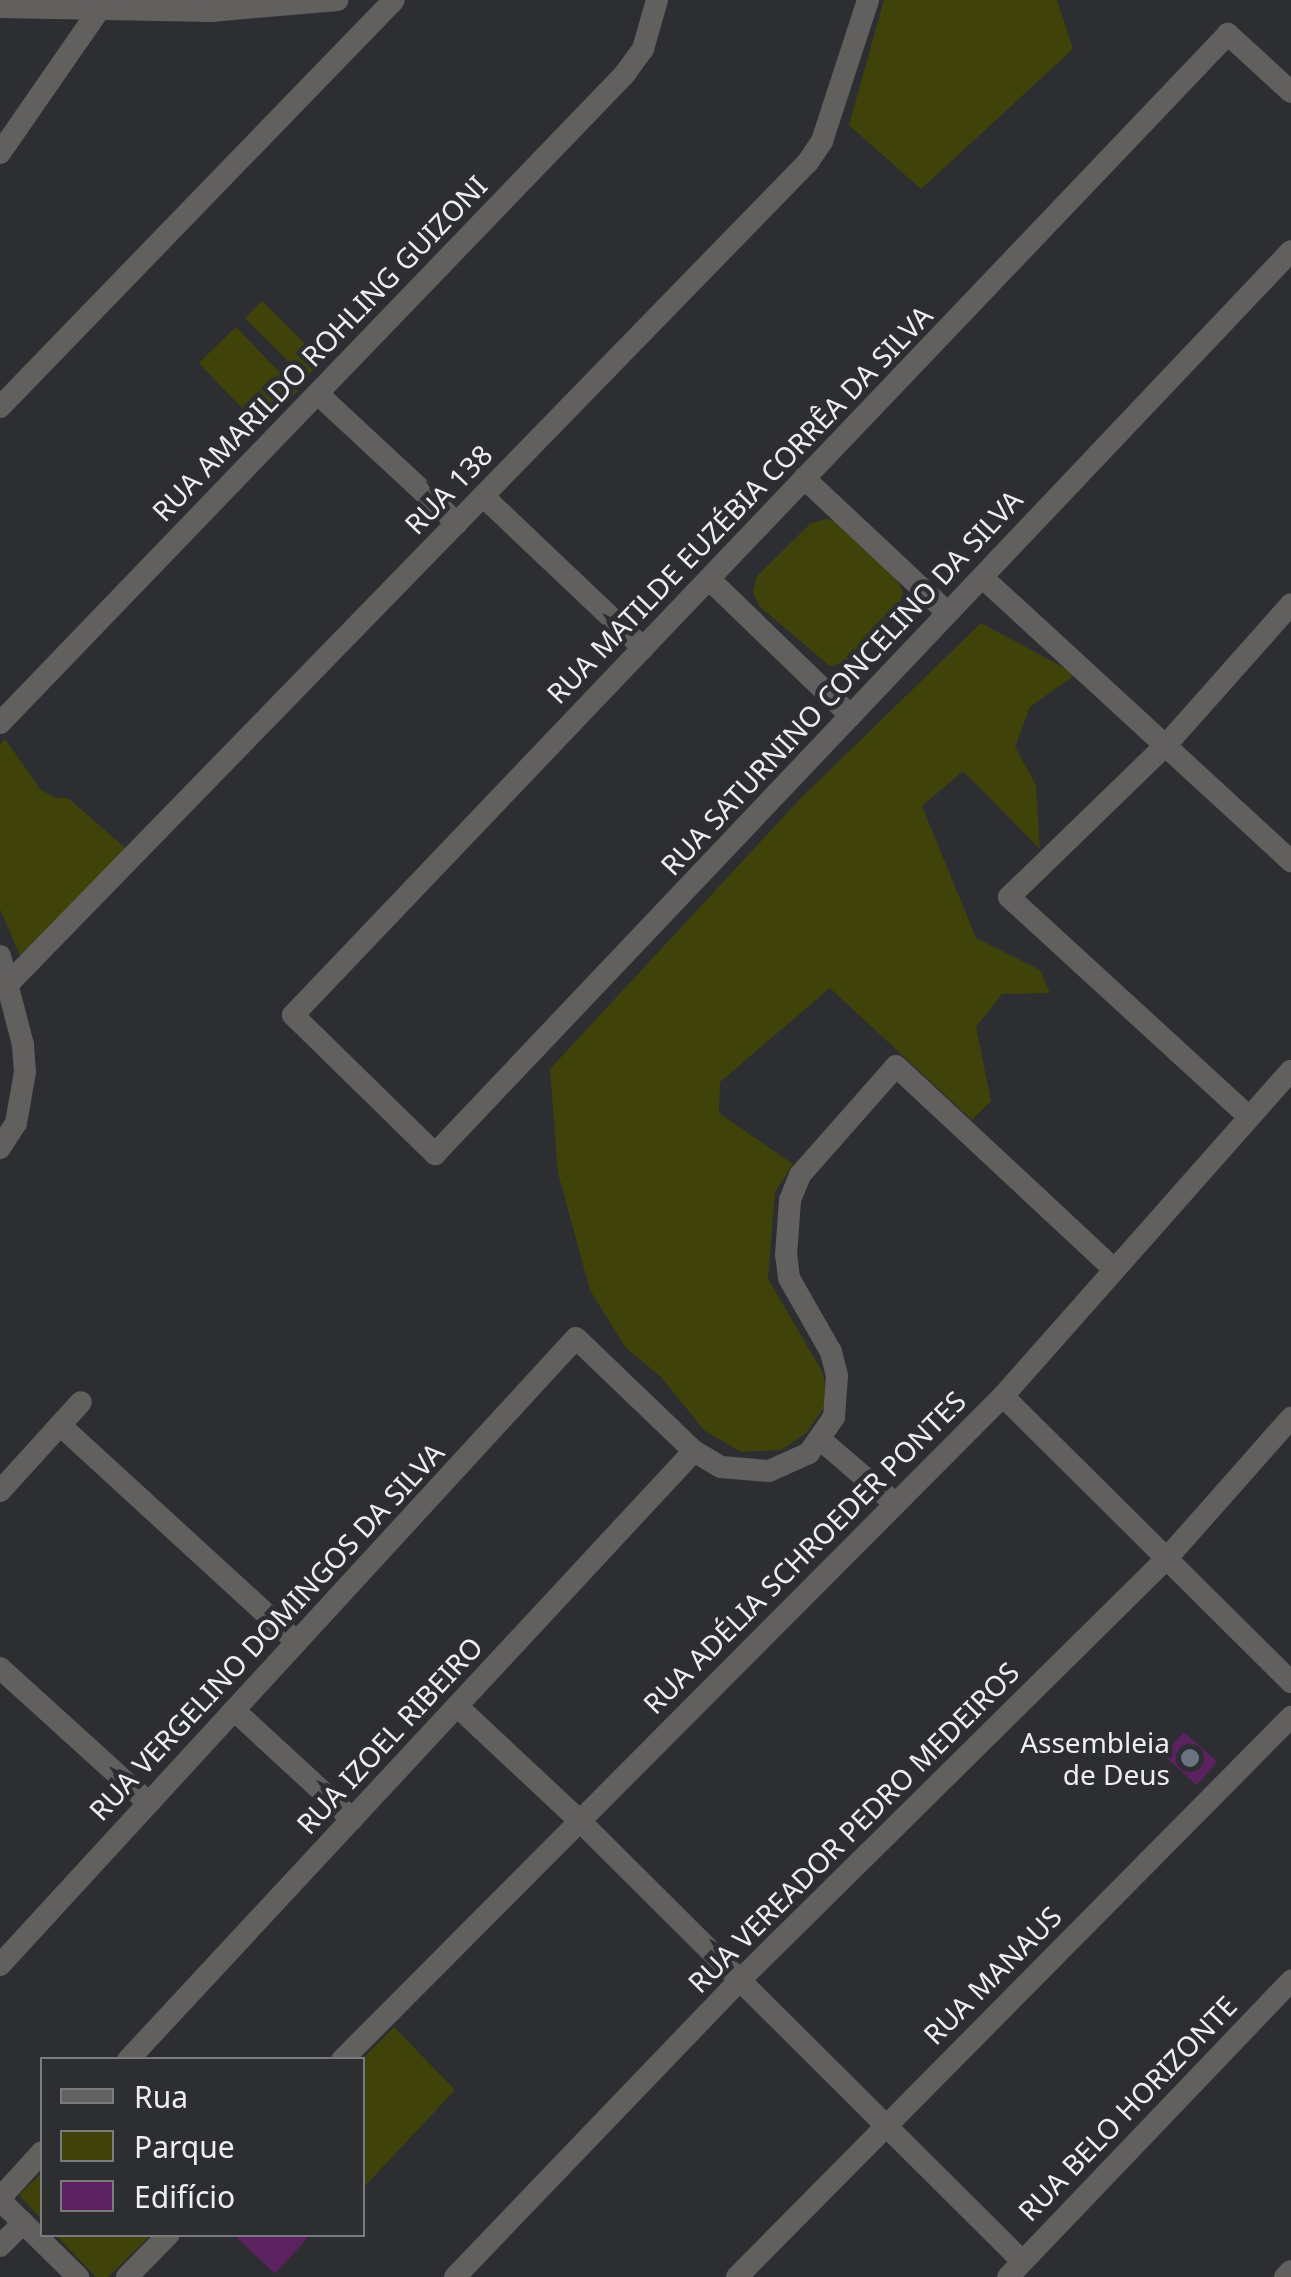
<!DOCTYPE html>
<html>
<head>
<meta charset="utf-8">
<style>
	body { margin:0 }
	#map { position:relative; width:1291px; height:2277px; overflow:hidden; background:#2d2e32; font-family:"Noto Sans",sans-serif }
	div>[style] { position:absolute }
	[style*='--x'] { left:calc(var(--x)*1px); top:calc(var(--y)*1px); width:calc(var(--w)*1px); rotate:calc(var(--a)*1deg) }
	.green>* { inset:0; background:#404309; transform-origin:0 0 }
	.building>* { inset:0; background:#5a2360; transform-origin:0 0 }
	.minor>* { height:22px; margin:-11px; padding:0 11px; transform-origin:11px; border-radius:11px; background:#625f5f }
	.dots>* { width:28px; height:28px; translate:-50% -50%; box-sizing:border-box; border:5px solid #2d2e32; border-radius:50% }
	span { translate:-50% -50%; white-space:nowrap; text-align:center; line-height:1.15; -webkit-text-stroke:9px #2d2e32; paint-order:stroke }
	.street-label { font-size:28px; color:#edeef0 }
	.poi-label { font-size:28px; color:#edeef0 }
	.right { translate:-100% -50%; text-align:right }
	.legend { position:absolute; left:40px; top:2057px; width:325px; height:180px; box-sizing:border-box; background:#2d2e32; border:2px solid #7a7b7e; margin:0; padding:12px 18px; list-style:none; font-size:30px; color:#edeef0 }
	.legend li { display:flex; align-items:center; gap:20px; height:50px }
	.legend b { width:50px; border:2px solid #7a7b7e }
</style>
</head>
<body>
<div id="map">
	<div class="green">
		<i style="clip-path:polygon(884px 0,1057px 0,1073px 49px,921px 189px,849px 125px)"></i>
		<i style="left:262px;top:301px;width:85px;height:24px;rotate:45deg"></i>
		<i style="left:236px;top:327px;width:89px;height:52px;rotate:46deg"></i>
		<i style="clip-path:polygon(826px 519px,834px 521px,897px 579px,903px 593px,899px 608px,845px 662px,830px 666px,759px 606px,753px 592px,757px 576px,811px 523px)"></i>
		<i style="clip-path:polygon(981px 623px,1076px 674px,1030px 707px,1015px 747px,1036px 785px,1040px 849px,963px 771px,922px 806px,976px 938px,1040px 970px,1050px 993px,1002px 994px,976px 1027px,991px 1101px,972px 1120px,830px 988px,720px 1082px,719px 1113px,793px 1164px,775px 1192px,768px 1279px,822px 1371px,826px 1388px,825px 1406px,806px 1433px,781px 1450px,741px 1452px,704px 1430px,661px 1377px,626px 1348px,590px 1290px,558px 1173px,550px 1069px,801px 798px)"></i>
		<i style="clip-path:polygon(5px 739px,41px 790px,56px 798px,68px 798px,129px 851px,22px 960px,0 909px,0 744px)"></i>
		<i style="clip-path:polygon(394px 2027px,455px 2090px,363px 2188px,362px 2059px)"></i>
		<i style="clip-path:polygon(42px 2172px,42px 2220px,19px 2195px)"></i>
		<i style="clip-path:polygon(56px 2235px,151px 2235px,108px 2277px,96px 2277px)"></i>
	</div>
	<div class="building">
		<i style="left:1184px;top:1732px;width:45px;height:31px;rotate:42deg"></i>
		<i style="clip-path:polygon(233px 2234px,311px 2234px,275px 2274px)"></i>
	</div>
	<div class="minor">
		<i style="--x:0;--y:7;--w:211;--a:1.1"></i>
		<i style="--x:211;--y:11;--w:127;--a:-5"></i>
		<i style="--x:1291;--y:92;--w:86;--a:-137.4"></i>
		<i style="--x:1228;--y:34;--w:1355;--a:133.62"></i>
		<i style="--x:293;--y:1015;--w:199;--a:44.4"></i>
		<i style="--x:435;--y:1154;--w:1244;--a:-46.53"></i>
		<i style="--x:0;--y:153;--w:183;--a:-55.3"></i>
		<i style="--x:318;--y:394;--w:190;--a:42.9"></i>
		<i style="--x:0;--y:407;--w:566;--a:-45.93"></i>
		<i style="--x:804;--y:478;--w:197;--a:43.2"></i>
		<i style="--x:483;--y:496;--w:221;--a:43.5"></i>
		<i style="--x:982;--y:577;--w:420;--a:42.6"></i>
		<i style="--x:709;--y:579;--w:197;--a:44"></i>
		<i style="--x:0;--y:723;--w:900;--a:-46.08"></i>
		<i style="--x:624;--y:75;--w:32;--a:-54"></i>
		<i style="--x:643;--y:49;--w:51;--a:-74.1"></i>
		<i style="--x:0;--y:956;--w:92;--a:75.5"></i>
		<i style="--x:23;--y:1045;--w:27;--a:86"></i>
		<i style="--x:25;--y:1072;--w:52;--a:100"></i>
		<i style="--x:16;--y:1123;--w:30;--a:123"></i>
		<i style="--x:10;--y:982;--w:1144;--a:-45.78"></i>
		<i style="--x:808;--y:162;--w:25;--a:-56"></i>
		<i style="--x:822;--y:141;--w:148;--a:-71.9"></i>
		<i style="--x:1248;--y:1116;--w:324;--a:-137.5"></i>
		<i style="--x:1009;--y:897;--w:219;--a:-44.1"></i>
		<i style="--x:1166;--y:745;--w:188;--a:-48.4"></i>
		<i style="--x:1003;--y:1396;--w:406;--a:44.8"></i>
		<i style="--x:60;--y:1425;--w:321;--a:42.5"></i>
		<i style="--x:821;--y:1440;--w:95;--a:40.7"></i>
		<i style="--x:0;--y:1491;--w:120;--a:-47.7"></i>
		<i style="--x:0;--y:1668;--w:201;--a:42.2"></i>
		<i style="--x:457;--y:1706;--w:167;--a:43.1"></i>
		<i style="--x:579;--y:1820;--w:625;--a:44.87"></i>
		<i style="--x:234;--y:1710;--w:161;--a:42.7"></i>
		<i style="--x:0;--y:1965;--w:851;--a:-47.43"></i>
		<i style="--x:576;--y:1338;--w:163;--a:43.8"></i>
		<i style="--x:694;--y:1451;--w:31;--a:31"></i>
		<i style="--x:721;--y:1467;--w:48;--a:4.8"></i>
		<i style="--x:769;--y:1471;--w:44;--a:-24.2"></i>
		<i style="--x:809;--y:1453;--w:44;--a:-55.2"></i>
		<i style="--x:834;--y:1417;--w:41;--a:-85.8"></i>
		<i style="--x:837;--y:1376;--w:25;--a:-104"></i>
		<i style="--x:831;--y:1352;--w:85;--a:-119.6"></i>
		<i style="--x:789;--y:1278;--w:23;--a:-97"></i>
		<i style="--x:786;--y:1255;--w:55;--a:-85.8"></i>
		<i style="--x:790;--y:1200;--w:27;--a:-68"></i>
		<i style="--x:800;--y:1175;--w:145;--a:-48.6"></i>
		<i style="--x:896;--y:1066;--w:298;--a:43"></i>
		<i style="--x:128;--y:2060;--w:831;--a:-47.1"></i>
		<i style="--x:342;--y:2060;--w:937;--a:-45.13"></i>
		<i style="--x:1003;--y:1396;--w:434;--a:-48.5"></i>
		<i style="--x:0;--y:2198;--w:62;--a:-47.6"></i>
		<i style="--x:0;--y:2200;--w:110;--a:44.6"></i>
		<i style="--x:0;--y:2246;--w:33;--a:-45"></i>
		<i style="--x:127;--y:2277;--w:60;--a:-45.7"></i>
		<i style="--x:455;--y:2277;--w:409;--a:-46.2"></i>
		<i style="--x:738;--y:1982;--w:605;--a:-44.66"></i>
		<i style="--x:1168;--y:1557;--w:186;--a:-48.5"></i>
		<i style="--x:737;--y:2277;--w:788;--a:-45.31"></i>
		<i style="--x:1008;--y:2277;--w:410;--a:-46.3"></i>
		<i style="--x:1285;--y:2277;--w:8;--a:-45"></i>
	</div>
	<div class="dots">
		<i style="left:1190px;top:1758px;background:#6b7280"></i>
	</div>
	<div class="street-label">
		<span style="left:319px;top:348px;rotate:-46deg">RUA AMARILDO ROHLING GUIZONI</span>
		<span style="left:448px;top:489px;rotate:-46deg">RUA 138</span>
		<span style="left:739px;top:504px;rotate:-46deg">RUA MATILDE EUZÉBIA CORRÊA DA SILVA</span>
		<span style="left:841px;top:682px;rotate:-47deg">RUA SATURNINO CONCELINO DA SILVA</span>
		<span style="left:804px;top:1552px;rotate:-45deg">RUA ADÉLIA SCHROEDER PONTES</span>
		<span style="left:266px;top:1631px;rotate:-47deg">RUA VERGELINO DOMINGOS DA SILVA</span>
		<span style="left:389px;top:1735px;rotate:-47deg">RUA IZOEL RIBEIRO</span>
		<span style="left:853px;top:1827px;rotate:-45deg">RUA VEREADOR PEDRO MEDEIROS</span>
		<span style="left:992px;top:1975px;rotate:-45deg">RUA MANAUS</span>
		<span style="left:1127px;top:2108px;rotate:-46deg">RUA BELO HORIZONTE</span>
	</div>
	<div class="poi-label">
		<span class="right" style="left:1170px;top:1758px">Assembleia<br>de Deus</span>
	</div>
	<ul class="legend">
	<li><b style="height:12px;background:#625f5f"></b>Rua</li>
	<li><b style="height:28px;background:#404309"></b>Parque</li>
	<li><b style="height:28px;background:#5a2360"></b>Edifício</li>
	</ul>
</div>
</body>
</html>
